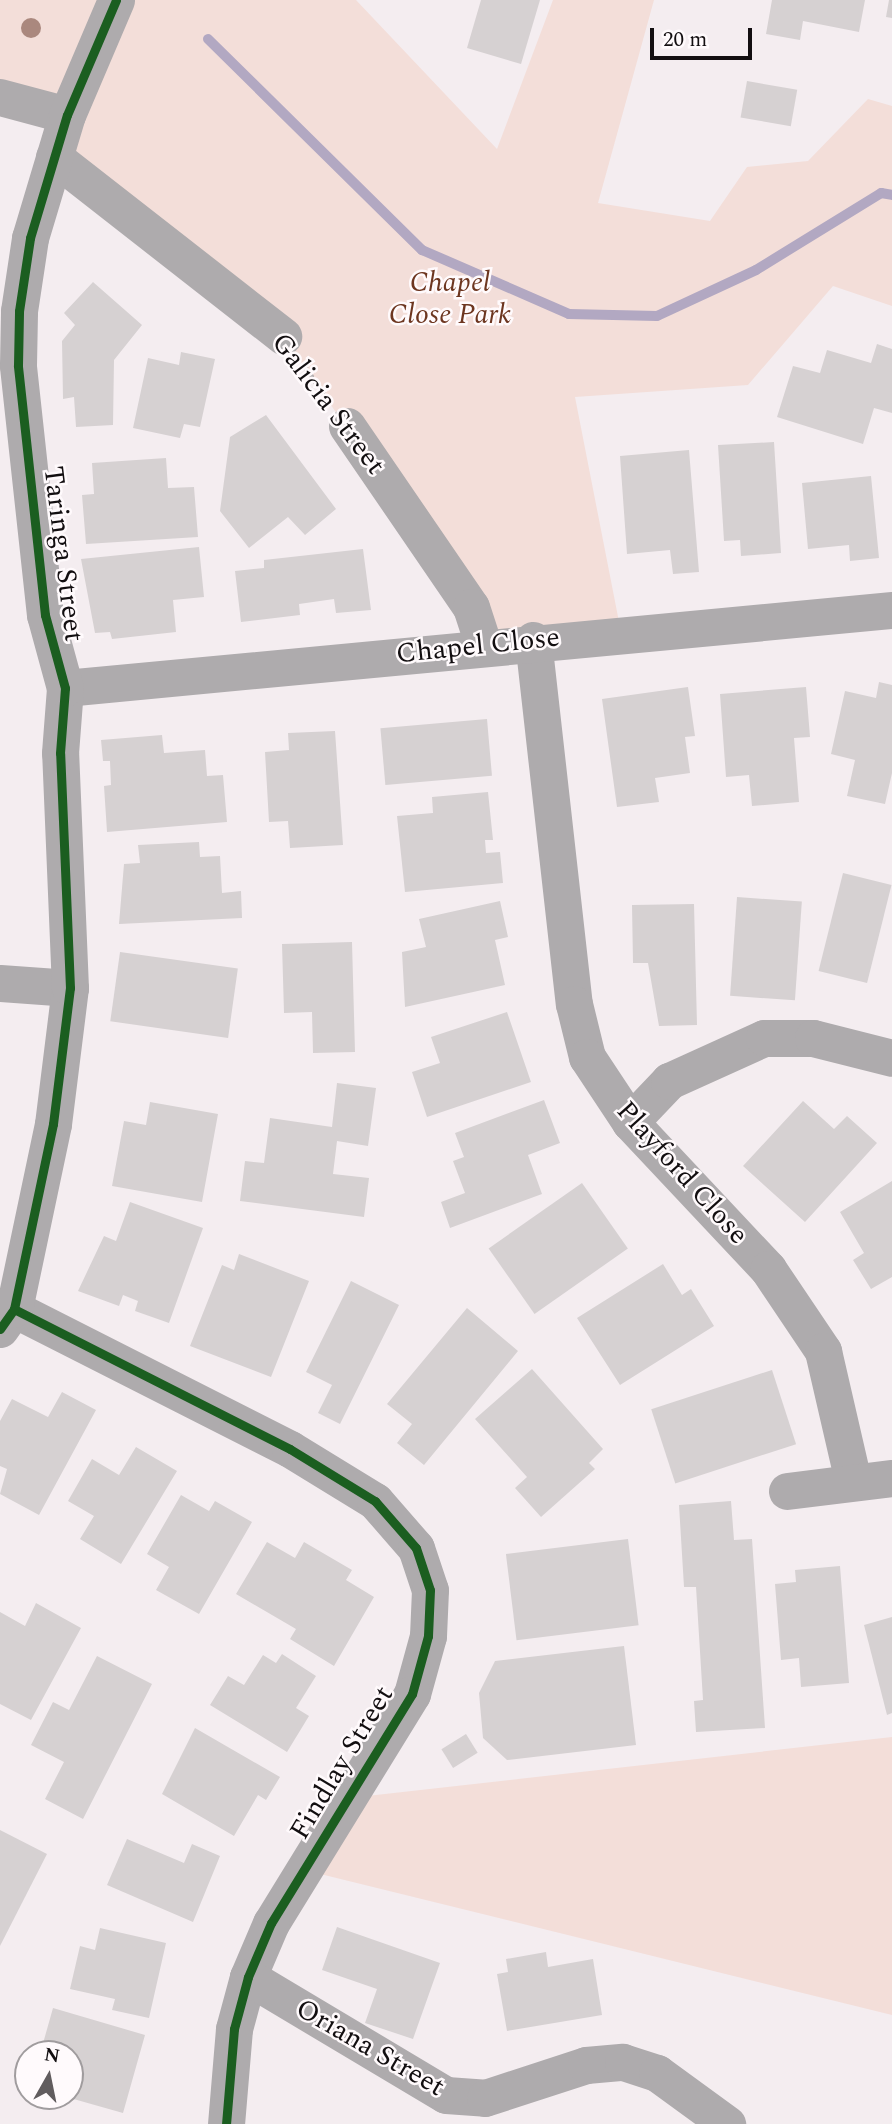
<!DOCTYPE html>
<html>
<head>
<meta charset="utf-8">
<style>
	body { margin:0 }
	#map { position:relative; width:892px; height:2124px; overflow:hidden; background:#f4edf0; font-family:Spectral,serif }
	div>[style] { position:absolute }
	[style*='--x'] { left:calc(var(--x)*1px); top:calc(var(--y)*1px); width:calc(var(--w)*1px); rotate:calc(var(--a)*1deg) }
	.green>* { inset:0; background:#f3ded9 }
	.stream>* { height:10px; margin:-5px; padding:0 5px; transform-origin:5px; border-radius:5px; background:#b2a8c2 }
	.building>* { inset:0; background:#d6d1d2; transform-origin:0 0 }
	.path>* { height:4.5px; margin-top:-2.25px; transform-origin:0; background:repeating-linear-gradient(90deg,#b2adaf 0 5px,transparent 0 10px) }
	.street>* { height:37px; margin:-18.5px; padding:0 18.5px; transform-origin:18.5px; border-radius:18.5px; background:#aeabad }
	.cycleway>* { height:9px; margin:-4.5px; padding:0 4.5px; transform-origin:4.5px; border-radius:4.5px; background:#1b5e20 }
	.trees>* { width:20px; height:20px; margin:-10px; border-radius:50%; background:#aa887e }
	span { translate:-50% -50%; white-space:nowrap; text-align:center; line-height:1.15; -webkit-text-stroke:5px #fffafc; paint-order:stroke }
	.park-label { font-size:28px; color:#6d3620; font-style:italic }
	.street-label { font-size:28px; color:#120e10 }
	.north { position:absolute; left:14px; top:2040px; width:70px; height:70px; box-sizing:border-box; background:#fffafc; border:2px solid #a09c9e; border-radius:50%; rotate:9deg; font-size:19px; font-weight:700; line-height:28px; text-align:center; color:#120e10 }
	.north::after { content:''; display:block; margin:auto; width:24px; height:32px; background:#615c5e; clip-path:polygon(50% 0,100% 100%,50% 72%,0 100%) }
	.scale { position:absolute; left:650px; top:28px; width:102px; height:32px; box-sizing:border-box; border:4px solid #120e10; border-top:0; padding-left:9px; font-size:21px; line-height:24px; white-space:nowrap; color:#120e10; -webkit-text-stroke:5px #fffafc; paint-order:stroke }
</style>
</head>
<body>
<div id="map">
	<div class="green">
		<i style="clip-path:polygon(0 0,356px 0,497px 149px,553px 0,654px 0,598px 203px,710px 221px,747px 167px,808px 161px,868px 99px,892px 106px,892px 306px,833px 286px,748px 385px,575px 397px,621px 632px,483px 645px,471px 607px,283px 336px,74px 175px,66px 115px,0 97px)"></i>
		<i style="clip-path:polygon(892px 1737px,892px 2015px,304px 1870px,349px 1798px)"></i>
	</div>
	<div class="stream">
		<i style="--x:208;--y:39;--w:301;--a:44.6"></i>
		<i style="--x:422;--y:250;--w:160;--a:23.5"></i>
		<i style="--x:569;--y:314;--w:88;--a:1.3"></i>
		<i style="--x:657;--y:316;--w:109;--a:-24.9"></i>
		<i style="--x:756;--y:270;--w:147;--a:-31.6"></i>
		<i style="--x:881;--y:193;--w:11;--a:10"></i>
	</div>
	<div class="building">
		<i style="clip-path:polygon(481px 0,540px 0,521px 64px,467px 48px)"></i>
		<i style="clip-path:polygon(772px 0,865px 0,859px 32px,803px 21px,800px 40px,766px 34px)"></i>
		<i style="clip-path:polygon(889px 0,892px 0,892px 18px,886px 17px)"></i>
		<i style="left:747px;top:81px;width:51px;height:37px;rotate:10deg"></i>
		<i style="clip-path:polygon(93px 282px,142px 325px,114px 360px,113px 425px,76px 427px,74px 397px,63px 399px,62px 341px,75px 325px,64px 313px)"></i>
		<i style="clip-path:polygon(877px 344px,892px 349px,892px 413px,874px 408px,863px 444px,777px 417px,793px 366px,820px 373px,827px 350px,871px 363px)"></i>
		<i style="clip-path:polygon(181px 352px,215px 359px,200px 427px,184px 424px,180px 438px,133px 428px,148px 358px,179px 365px)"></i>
		<i style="clip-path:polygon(266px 415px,336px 509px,305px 535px,288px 517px,249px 548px,220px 511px,230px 437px)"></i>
		<i style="clip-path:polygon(774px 442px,781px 553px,741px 556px,740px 540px,724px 541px,718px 445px)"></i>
		<i style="clip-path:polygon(689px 450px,699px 572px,673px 574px,670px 550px,627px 554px,620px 456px)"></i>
		<i style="clip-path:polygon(166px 458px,168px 488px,194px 487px,198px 537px,86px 544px,82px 495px,94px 494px,92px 463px)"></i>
		<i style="clip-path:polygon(871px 476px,879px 558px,850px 561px,849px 545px,808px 549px,802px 483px)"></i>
		<i style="clip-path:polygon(199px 547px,204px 597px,173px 600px,176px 632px,112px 639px,110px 632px,95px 633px,81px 559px)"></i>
		<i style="clip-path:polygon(363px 549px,371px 610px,336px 613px,334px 599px,299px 604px,300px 615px,241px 622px,235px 571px,264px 568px,264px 560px)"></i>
		<i style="clip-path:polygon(879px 682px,892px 685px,892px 773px,885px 804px,847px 796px,855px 760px,831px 754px,845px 691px,876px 698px)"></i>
		<i style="clip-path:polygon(688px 687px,695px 736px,685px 737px,690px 773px,655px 778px,659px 802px,617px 807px,602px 699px)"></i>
		<i style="clip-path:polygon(806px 687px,810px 737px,794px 738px,799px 802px,752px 806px,749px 775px,726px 777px,720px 694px)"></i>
		<i style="left:487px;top:719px;width:57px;height:107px;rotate:85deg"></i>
		<i style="clip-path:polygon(335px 731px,343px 845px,290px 848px,288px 821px,269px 822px,265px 752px,289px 750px,288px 733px)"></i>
		<i style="clip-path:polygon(162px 735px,164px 753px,205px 750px,207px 776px,223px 775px,227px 822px,107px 832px,104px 786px,111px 785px,110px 761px,103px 761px,101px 740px)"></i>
		<i style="clip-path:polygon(488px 792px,493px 840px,485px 840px,486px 853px,500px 852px,503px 883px,405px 892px,397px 816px,433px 813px,432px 797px)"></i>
		<i style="clip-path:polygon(199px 842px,200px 857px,220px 856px,222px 893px,241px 891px,242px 918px,119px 924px,124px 864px,140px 863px,138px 845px)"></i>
		<i style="left:843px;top:873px;width:50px;height:101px;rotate:14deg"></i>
		<i style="left:737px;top:897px;width:65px;height:99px;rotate:4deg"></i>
		<i style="clip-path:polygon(500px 901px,508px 937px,495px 940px,505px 985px,405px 1007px,402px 952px,426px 947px,419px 919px)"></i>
		<i style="clip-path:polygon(694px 904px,697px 1025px,659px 1026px,648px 963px,633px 963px,632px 905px)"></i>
		<i style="clip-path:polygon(352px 942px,355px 1052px,313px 1053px,312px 1012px,284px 1013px,282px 944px)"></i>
		<i style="left:120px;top:952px;width:119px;height:70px;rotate:8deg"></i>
		<i style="clip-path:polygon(507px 1012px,531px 1082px,427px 1117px,412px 1072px,440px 1063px,431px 1037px)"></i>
		<i style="clip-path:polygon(337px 1083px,376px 1088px,368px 1146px,337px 1141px,333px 1174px,369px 1178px,364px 1217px,240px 1201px,245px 1161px,264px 1163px,270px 1118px,332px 1127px)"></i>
		<i style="clip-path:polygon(544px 1100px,560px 1143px,528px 1155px,542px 1194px,450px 1228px,441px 1202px,465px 1193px,453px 1161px,464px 1157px,455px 1133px)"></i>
		<i style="clip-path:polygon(803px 1101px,834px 1129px,847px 1116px,877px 1143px,805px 1222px,743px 1166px)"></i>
		<i style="clip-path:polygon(150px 1102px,218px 1114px,202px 1202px,112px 1186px,124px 1121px,146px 1125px)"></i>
		<i style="clip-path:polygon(892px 1181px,892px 1277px,871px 1289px,853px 1260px,864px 1253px,840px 1212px)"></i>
		<i style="left:582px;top:1183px;width:80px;height:114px;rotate:55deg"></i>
		<i style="clip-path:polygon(130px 1202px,203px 1228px,169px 1323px,135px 1311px,138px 1301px,123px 1295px,119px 1306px,78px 1291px,104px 1236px,116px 1241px)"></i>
		<i style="clip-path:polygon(239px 1254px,309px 1281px,271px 1377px,190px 1346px,222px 1265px,234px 1270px)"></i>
		<i style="clip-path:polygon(663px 1264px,682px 1295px,691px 1289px,714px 1326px,620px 1385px,577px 1318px)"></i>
		<i style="clip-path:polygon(351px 1281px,399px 1305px,340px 1424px,318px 1413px,332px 1385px,306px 1372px)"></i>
		<i style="clip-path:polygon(467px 1308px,518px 1351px,424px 1465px,397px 1443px,412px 1424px,387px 1404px)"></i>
		<i style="clip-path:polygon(532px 1369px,603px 1449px,589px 1463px,595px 1469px,541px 1517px,515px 1488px,527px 1477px,475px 1419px)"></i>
		<i style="left:772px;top:1370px;width:78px;height:127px;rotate:72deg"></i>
		<i style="clip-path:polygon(62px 1392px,96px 1410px,39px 1515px,0 1494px,7px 1469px,0 1466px,0 1421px,12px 1399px,48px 1417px)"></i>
		<i style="clip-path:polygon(136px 1447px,177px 1471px,121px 1564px,80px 1539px,94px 1516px,68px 1501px,92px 1459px,119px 1475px)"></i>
		<i style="clip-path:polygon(181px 1495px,209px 1511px,215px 1501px,252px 1522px,199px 1614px,156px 1590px,169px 1567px,147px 1554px)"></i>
		<i style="clip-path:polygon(731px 1501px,734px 1540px,752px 1539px,765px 1728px,696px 1732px,694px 1701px,703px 1700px,696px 1587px,684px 1587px,679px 1505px)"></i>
		<i style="left:628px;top:1539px;width:87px;height:123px;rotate:83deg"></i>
		<i style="clip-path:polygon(267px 1542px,295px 1558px,304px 1542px,352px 1570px,346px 1580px,374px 1597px,334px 1666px,290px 1639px,296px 1629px,236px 1594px)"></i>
		<i style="clip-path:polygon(840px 1566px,849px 1683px,801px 1687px,799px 1658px,781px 1660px,775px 1584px,796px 1582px,795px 1570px)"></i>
		<i style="clip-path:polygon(36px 1603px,81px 1628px,31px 1720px,0 1704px,0 1612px,25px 1626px)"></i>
		<i style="clip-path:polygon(892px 1617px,892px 1713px,887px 1715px,864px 1625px)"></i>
		<i style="clip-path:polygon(624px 1646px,636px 1745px,507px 1760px,483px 1738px,479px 1693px,495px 1661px)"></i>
		<i style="clip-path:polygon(282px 1654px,316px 1676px,296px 1708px,309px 1716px,287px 1752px,210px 1705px,228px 1676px,244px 1685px,263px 1655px,276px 1663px)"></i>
		<i style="clip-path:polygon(97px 1656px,152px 1684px,83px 1819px,45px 1799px,64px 1762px,31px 1745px,53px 1702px,69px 1710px)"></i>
		<i style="clip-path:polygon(195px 1728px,280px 1777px,266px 1800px,258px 1795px,234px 1836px,162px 1794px)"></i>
		<i style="left:466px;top:1734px;width:22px;height:29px;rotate:58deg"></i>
		<i style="clip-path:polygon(0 1830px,47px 1854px,0 1946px)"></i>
		<i style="clip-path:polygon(127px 1839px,184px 1863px,192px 1844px,220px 1856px,193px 1922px,107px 1885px)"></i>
		<i style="clip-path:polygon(337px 1927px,440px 1963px,413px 2039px,365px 2023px,377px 1989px,322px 1970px)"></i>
		<i style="clip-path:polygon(100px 1928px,166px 1943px,149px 2018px,112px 2010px,115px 1999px,70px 1989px,80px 1946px,95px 1950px)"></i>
		<i style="clip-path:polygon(546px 1952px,548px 1967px,593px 1959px,602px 2015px,507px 2031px,497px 1974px,508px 1972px,506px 1959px)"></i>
		<i style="clip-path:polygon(53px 2008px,145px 2035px,123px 2113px,70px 2098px,70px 2054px,40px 2054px)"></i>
	</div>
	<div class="path">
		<i style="--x:304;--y:365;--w:40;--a:55.1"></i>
	</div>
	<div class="street">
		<i style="--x:0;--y:97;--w:69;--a:15"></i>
		<i style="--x:54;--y:157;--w:291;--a:38"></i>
		<i style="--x:347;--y:426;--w:219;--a:55.6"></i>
		<i style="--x:471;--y:607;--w:40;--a:72"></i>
		<i style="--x:533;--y:640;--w:366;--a:83.6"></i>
		<i style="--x:574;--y:1004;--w:55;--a:76.2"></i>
		<i style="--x:587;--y:1057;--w:78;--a:56.5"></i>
		<i style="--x:630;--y:1122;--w:202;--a:46.8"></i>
		<i style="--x:768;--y:1269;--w:99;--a:56.1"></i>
		<i style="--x:823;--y:1351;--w:133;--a:77"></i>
		<i style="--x:65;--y:688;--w:831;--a:-5.39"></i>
		<i style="--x:0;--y:983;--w:70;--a:4.1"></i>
		<i style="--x:630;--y:1122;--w:57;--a:-46.4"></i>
		<i style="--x:669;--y:1081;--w:104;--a:-24.4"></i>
		<i style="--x:764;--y:1038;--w:49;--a:0"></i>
		<i style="--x:813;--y:1038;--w:81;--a:14.2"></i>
		<i style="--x:14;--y:1309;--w:309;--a:26.9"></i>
		<i style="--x:290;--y:1449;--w:100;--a:31.5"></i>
		<i style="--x:375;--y:1501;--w:62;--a:48.9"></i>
		<i style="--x:416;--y:1548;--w:44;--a:71.6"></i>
		<i style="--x:430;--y:1590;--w:46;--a:92.5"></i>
		<i style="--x:428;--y:1636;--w:60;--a:105.4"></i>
		<i style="--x:412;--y:1694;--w:269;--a:121.6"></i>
		<i style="--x:271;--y:1923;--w:59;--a:113.1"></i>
		<i style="--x:248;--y:1977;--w:54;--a:105.1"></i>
		<i style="--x:234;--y:2029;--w:95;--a:94.8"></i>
		<i style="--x:0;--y:1329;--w:24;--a:-55"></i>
		<i style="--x:14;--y:1309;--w:189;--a:-78.1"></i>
		<i style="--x:53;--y:1124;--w:137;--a:-82.9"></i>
		<i style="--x:70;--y:988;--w:235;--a:-92.4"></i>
		<i style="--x:60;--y:753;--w:65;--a:-85.6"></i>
		<i style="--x:65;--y:688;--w:76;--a:-105.3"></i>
		<i style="--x:45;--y:615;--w:251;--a:-96.2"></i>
		<i style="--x:18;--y:365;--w:54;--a:-88.9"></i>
		<i style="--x:19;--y:311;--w:74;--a:-81.4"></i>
		<i style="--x:30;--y:238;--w:128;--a:-73.3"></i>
		<i style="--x:67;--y:115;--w:125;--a:-66.9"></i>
		<i style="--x:787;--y:1491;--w:106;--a:-7.1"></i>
		<i style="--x:248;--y:1977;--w:230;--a:30.8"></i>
		<i style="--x:446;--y:2095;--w:39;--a:4"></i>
		<i style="--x:485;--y:2098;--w:106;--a:-18.1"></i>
		<i style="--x:586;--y:2065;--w:37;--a:-5"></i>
		<i style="--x:623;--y:2062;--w:36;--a:18"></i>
		<i style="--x:657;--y:2073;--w:87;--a:36.1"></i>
	</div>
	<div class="cycleway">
		<i style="--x:14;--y:1309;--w:309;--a:26.9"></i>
		<i style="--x:290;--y:1449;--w:100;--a:31.5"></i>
		<i style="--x:375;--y:1501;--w:62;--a:48.9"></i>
		<i style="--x:416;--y:1548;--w:44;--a:71.6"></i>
		<i style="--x:430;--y:1590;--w:46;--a:92.5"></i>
		<i style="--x:428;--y:1636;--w:60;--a:105.4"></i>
		<i style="--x:412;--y:1694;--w:269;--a:121.6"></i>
		<i style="--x:271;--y:1923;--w:59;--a:113.1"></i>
		<i style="--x:248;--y:1977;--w:54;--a:105.1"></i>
		<i style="--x:234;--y:2029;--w:95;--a:94.8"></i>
		<i style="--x:0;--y:1329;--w:24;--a:-55"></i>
		<i style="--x:14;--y:1309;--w:189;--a:-78.1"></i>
		<i style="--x:53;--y:1124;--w:137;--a:-82.9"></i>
		<i style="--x:70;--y:988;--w:235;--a:-92.4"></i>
		<i style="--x:60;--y:753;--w:65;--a:-85.6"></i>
		<i style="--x:65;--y:688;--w:76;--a:-105.3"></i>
		<i style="--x:45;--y:615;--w:251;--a:-96.2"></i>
		<i style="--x:18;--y:365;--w:54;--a:-88.9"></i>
		<i style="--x:19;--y:311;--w:74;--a:-81.4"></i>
		<i style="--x:30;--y:238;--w:128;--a:-73.3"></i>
		<i style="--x:67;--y:115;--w:125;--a:-66.9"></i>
	</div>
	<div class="trees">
		<i style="left:31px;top:28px"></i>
	</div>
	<div class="park-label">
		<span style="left:450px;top:299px">Chapel<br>Close Park</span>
	</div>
	<div class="street-label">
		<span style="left:328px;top:404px;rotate:53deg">Galicia Street</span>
		<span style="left:63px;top:554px;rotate:83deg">Taringa Street</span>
		<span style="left:478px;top:646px;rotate:-6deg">Chapel Close</span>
		<span style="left:682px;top:1173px;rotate:48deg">Playford Close</span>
		<span style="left:342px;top:1763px;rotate:-59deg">Findlay Street</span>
		<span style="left:370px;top:2048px;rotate:30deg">Oriana Street</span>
	</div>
	<div class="north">N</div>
	<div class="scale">20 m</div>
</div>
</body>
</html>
